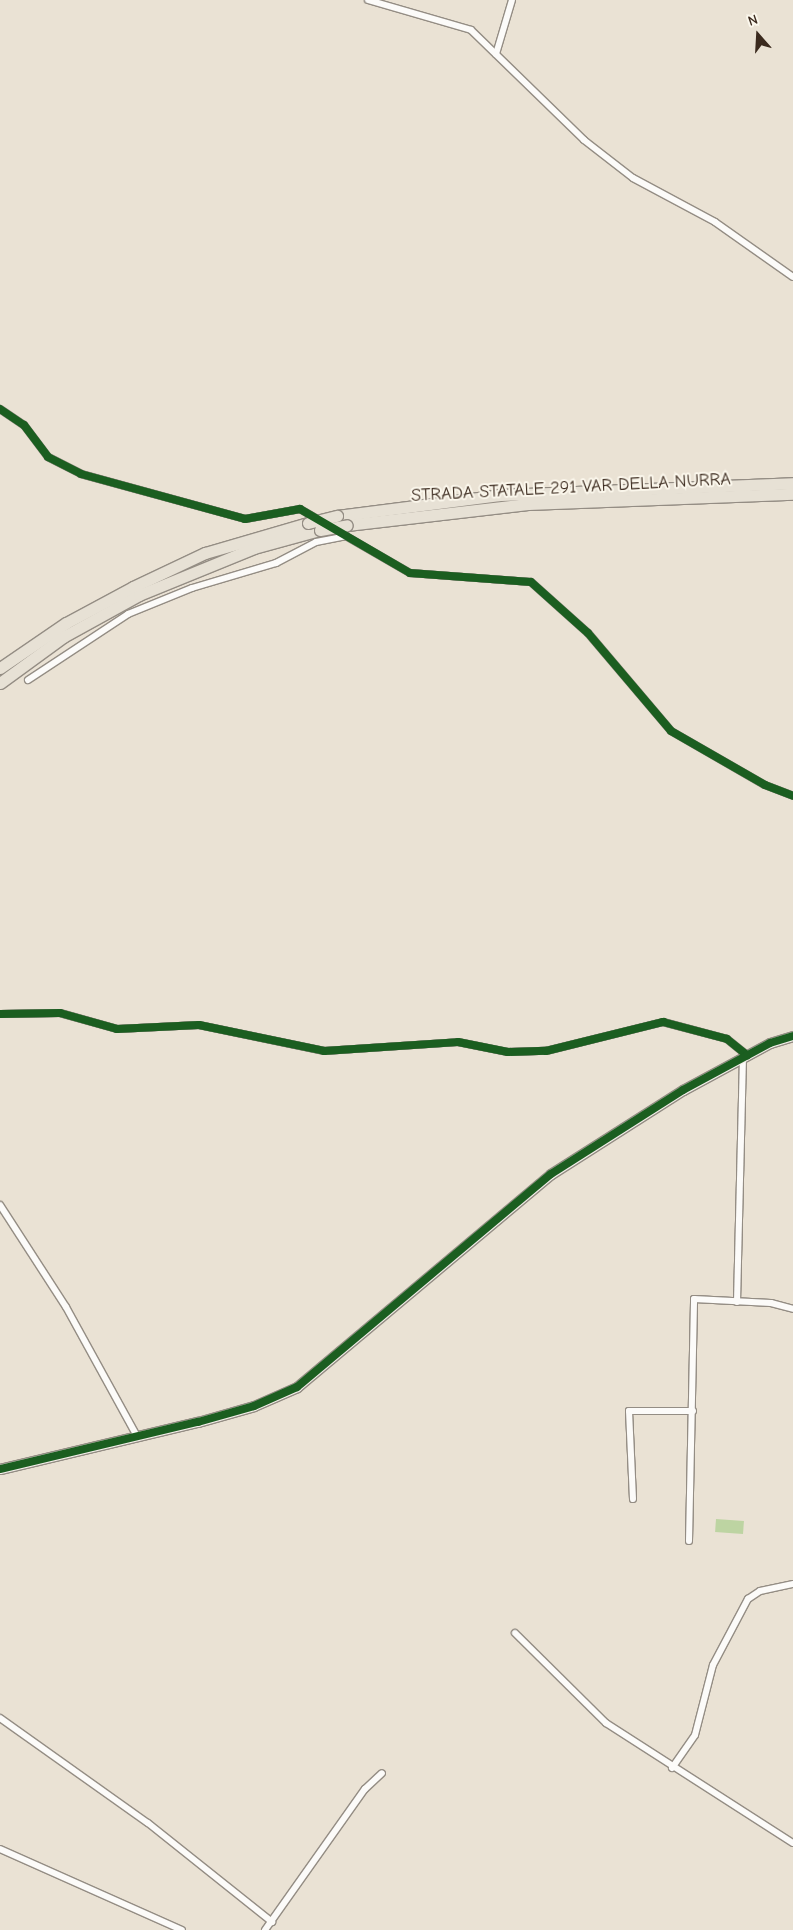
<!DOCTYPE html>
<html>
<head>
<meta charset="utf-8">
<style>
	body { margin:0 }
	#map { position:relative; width:793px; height:1930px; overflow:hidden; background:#eae2d4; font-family:"Comic Neue",sans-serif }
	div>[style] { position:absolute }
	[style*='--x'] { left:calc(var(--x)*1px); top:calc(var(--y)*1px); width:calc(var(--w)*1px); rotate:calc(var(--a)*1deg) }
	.green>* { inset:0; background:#bdd4a2; transform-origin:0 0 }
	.roads { filter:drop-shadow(1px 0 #948d84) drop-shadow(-1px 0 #948d84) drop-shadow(0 1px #948d84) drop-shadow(0 -1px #948d84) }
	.street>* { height:6px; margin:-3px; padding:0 3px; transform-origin:3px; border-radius:3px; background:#fcfbf9 }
	.secondary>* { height:9px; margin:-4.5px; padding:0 4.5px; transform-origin:4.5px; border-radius:4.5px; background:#f4f0ea }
	.highway>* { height:11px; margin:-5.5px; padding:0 5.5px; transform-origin:5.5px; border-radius:5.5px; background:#e7e1d5 }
	.bridges { filter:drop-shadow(1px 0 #948d84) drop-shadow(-1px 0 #948d84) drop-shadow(0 1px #948d84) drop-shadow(0 -1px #948d84) }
	.highway-bridge>* { height:11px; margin:-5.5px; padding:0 5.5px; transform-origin:5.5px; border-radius:5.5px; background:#e7e1d5 }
	.cycleway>* { height:8px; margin:-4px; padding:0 4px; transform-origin:4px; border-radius:4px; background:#1b5e20 }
	span { translate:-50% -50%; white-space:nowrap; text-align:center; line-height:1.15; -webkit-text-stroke:4px #fbf7ec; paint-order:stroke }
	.street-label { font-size:18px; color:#3b2a1e }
	.north { position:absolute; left:733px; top:10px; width:50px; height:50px; -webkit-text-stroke:4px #fbf7ec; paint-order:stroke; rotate:341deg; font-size:14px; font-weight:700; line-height:20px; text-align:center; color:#3b2a1e }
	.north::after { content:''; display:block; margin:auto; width:18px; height:22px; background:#3b2a1e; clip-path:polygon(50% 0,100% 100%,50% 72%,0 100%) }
</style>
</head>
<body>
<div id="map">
	<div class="green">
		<i style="left:716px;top:1519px;width:28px;height:13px;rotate:4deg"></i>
	</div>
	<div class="roads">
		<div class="street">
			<i style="--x:368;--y:0;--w:107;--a:16.2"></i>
			<i style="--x:471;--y:30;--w:158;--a:44.2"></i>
			<i style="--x:584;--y:140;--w:62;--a:37.8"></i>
			<i style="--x:633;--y:178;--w:93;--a:28.2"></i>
			<i style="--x:715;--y:222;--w:95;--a:35.2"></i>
			<i style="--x:496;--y:54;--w:56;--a:-73.5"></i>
			<i style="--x:0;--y:409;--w:29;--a:34"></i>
			<i style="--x:24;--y:425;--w:40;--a:53"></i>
			<i style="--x:48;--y:457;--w:37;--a:27"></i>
			<i style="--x:81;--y:474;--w:170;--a:15.3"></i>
			<i style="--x:245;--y:519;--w:56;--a:-10.3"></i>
			<i style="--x:300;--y:509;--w:22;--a:30"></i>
			<i style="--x:332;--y:528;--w:90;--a:30"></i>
			<i style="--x:410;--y:573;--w:121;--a:4.3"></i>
			<i style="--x:531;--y:582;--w:76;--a:41.8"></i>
			<i style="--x:588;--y:633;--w:128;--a:49.7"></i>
			<i style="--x:671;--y:731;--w:108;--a:29.9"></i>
			<i style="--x:765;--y:785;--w:30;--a:21"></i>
			<i style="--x:28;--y:680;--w:120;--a:-33.4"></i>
			<i style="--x:128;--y:614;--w:69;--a:-22.1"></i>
			<i style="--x:192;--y:588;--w:88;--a:-16.6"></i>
			<i style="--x:276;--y:563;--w:45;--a:-27.7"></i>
			<i style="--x:316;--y:542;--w:31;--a:-11"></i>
			<i style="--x:0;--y:1014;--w:60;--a:-1"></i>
			<i style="--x:60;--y:1013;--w:59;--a:15.7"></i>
			<i style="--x:117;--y:1029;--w:82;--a:-2.8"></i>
			<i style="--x:199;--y:1025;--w:128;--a:11.7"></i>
			<i style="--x:324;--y:1051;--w:134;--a:-3.8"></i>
			<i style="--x:458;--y:1042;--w:51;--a:11.3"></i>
			<i style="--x:508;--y:1052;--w:38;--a:-2"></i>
			<i style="--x:546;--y:1051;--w:121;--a:-13.9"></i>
			<i style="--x:663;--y:1022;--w:66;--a:14.9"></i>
			<i style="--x:727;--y:1039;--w:26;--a:39"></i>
			<i style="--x:0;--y:1205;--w:121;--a:57.1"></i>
			<i style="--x:66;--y:1307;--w:147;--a:61.2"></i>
			<i style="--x:737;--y:1302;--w:245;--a:-88.6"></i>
			<i style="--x:633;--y:1499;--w:88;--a:-92.6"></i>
			<i style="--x:629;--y:1411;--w:64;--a:0"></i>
			<i style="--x:689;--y:1541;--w:242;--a:-88.8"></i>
			<i style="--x:694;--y:1299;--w:77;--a:3"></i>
			<i style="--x:771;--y:1303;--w:23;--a:15"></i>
			<i style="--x:515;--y:1633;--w:128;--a:44.7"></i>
			<i style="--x:606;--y:1723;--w:222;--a:32.7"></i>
			<i style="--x:0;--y:1718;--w:181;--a:35.4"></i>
			<i style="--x:148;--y:1823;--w:159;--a:38.6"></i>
			<i style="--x:672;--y:1768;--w:40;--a:-55.1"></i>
			<i style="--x:695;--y:1735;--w:72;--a:-75.6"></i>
			<i style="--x:713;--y:1665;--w:75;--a:-62.1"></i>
			<i style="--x:748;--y:1599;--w:14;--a:-34"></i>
			<i style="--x:760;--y:1591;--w:34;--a:-12"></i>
			<i style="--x:0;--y:1849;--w:199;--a:24"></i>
			<i style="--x:265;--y:1930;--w:173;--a:-54.7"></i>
			<i style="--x:365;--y:1789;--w:23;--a:-43"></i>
		</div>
		<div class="secondary">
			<i style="--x:0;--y:1469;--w:204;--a:-13.4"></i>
			<i style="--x:198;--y:1422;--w:58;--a:-15.9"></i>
			<i style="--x:254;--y:1406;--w:47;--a:-23.8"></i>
			<i style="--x:297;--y:1387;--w:331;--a:-40"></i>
			<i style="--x:551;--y:1174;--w:156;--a:-32.5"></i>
			<i style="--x:683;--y:1090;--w:99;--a:-28.4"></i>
			<i style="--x:770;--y:1043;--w:24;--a:-17"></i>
		</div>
		<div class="highway">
			<i style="--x:337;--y:516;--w:164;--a:-7.3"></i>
			<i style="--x:500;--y:495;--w:293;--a:-2.3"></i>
			<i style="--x:347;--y:525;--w:182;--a:-6.6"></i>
			<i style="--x:528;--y:504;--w:265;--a:-2.2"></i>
			<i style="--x:0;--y:668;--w:80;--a:-34.3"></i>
			<i style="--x:66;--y:623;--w:76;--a:-28.2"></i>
			<i style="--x:133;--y:587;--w:80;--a:-25.3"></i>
			<i style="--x:205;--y:553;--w:107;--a:-16.2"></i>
			<i style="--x:0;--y:683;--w:78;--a:-36.1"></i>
			<i style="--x:63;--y:637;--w:87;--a:-28.9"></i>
			<i style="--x:139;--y:595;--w:124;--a:-22.2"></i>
			<i style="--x:254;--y:548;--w:68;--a:-15.3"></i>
		</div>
	</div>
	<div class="bridges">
		<div class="highway-bridge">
			<i style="--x:308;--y:523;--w:30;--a:-14"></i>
			<i style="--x:320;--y:530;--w:27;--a:-10"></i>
		</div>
	</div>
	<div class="cycleway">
		<i style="--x:0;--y:409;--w:29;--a:34"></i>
		<i style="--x:24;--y:425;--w:40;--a:53"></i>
		<i style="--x:48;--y:457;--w:37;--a:27"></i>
		<i style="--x:81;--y:474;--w:170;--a:15.3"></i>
		<i style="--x:245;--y:519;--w:56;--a:-10.3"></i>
		<i style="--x:300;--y:509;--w:127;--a:30.2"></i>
		<i style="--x:410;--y:573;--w:121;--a:4.3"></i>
		<i style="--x:531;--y:582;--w:76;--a:41.8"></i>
		<i style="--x:588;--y:633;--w:128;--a:49.7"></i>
		<i style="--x:671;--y:731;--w:108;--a:29.9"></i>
		<i style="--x:765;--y:785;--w:30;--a:21"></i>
		<i style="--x:0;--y:1014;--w:60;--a:-1"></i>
		<i style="--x:60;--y:1013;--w:59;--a:15.7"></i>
		<i style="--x:117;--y:1029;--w:82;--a:-2.8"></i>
		<i style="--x:199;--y:1025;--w:128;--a:11.7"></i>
		<i style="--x:324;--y:1051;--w:134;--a:-3.8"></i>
		<i style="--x:458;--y:1042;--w:51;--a:11.3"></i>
		<i style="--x:508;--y:1052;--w:38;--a:-2"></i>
		<i style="--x:546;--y:1051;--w:121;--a:-13.9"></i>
		<i style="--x:663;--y:1022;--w:66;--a:14.9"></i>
		<i style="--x:727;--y:1039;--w:26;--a:39"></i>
		<i style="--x:0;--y:1469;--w:204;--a:-13.4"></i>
		<i style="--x:198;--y:1422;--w:58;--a:-15.9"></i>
		<i style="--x:254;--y:1406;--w:47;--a:-23.8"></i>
		<i style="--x:297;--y:1387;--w:331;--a:-40"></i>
		<i style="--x:551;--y:1174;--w:156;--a:-32.5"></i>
		<i style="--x:683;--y:1090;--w:99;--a:-28.4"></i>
		<i style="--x:770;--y:1043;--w:24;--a:-17"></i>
	</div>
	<div class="street-label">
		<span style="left:571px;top:488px;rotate:-3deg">STRADA STATALE 291 VAR DELLA NURRA</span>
	</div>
	<div class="north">N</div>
</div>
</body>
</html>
